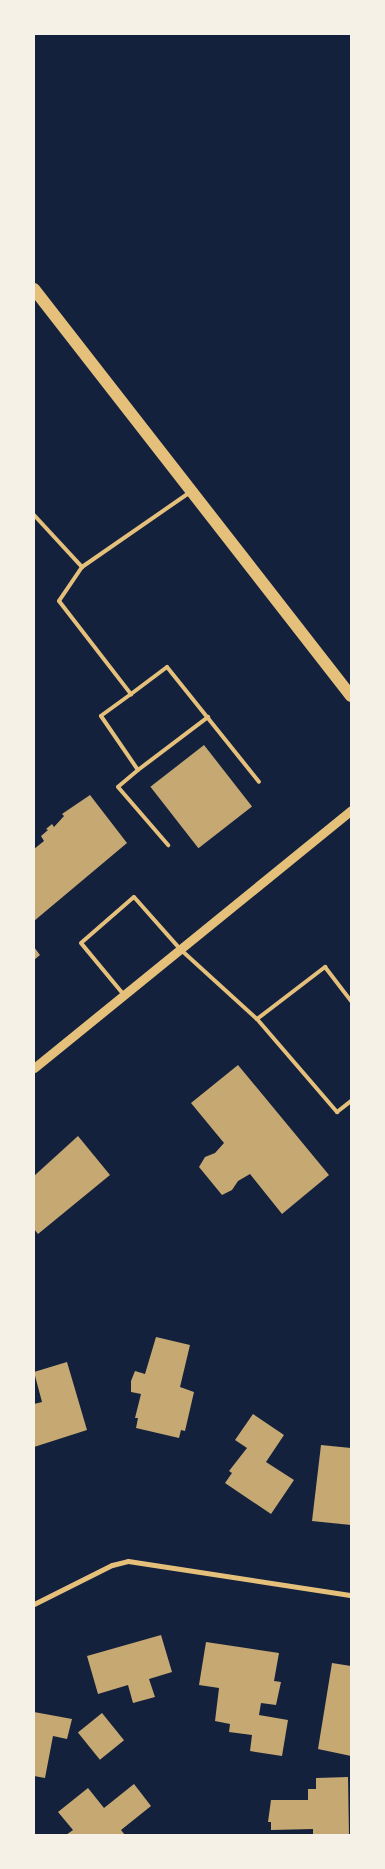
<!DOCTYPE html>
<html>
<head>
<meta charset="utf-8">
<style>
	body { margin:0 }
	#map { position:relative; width:385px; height:1869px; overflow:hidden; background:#14213d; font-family:"Roboto Serif",serif }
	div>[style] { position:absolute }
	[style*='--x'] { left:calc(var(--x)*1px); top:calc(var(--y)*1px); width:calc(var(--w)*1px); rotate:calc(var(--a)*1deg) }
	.building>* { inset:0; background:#c6a872; transform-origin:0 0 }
	.service>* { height:4px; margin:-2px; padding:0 2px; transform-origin:2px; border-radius:2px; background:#e5c07b }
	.minor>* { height:5px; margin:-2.5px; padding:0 2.5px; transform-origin:2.5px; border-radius:2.5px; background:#e5c07b }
	.tertiary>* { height:9px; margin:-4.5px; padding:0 4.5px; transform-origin:4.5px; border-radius:4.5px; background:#e5c07b }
	.primary>* { height:12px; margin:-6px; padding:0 6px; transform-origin:6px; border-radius:6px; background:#e5c07b }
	span { translate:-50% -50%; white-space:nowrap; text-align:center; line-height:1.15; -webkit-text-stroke:4px #f6f1e7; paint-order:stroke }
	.frame { position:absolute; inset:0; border:35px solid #f6f1e7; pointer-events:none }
</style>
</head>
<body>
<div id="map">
	<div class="building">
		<i style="left:204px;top:745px;width:78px;height:68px;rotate:52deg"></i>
		<i style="clip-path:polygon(90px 795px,127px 843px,34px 921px,34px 849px,44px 841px,41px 836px,48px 830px,46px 829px,52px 824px,54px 827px,64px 816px,62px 814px)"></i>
		<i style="clip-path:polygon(34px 947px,40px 955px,34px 960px)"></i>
		<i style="clip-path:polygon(238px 1065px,329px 1175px,282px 1214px,250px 1174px,238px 1181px,232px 1190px,222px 1195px,199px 1167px,205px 1157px,215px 1153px,224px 1143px,191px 1103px)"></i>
		<i style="clip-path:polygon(78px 1136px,110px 1175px,38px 1234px,34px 1229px,34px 1176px)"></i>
		<i style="clip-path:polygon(156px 1337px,190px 1345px,180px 1387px,194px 1392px,185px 1431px,181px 1430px,179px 1438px,136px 1428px,138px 1418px,135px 1418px,141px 1394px,131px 1392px,131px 1381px,135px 1371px,145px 1374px)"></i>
		<i style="clip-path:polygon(67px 1362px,87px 1430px,34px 1447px,34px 1404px,42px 1402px,34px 1372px)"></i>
		<i style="clip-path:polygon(253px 1414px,284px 1435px,266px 1462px,294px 1480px,271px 1514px,225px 1483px,232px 1473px,229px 1471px,247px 1448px,235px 1440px)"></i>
		<i style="clip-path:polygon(321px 1445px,351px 1448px,351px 1525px,312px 1521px)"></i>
		<i style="clip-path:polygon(161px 1635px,172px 1672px,149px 1679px,155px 1697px,133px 1703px,128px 1685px,98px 1694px,87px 1656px)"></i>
		<i style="clip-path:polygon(206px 1642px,279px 1653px,274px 1681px,281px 1682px,276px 1705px,261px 1703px,259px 1715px,288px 1720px,282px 1756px,250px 1751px,252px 1735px,229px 1732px,230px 1724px,215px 1721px,219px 1688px,199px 1685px)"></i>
		<i style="clip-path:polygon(332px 1663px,351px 1666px,351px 1756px,318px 1749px)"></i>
		<i style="clip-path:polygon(34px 1712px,72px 1719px,67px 1739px,53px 1736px,45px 1778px,34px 1776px)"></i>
		<i style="left:102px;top:1713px;width:35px;height:31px;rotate:51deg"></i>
		<i style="clip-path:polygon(348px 1777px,349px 1835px,313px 1835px,313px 1829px,271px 1830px,271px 1822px,268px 1822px,271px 1800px,308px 1800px,308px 1789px,316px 1789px,316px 1778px)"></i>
		<i style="clip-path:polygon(134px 1784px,151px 1806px,121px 1830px,125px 1835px,66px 1835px,73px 1830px,58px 1812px,88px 1788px,104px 1808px)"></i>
	</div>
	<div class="service">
		<i style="--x:34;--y:515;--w:71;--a:47.3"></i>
		<i style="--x:82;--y:567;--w:130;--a:-34.7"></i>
		<i style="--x:82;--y:567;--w:41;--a:124.1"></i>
		<i style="--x:59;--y:601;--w:118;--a:52.3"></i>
		<i style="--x:131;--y:694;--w:45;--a:-36.9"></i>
		<i style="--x:167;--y:667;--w:147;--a:51.3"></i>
		<i style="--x:131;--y:694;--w:37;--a:144"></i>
		<i style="--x:101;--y:716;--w:65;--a:55.6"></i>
		<i style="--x:138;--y:770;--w:26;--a:140"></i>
		<i style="--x:118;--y:787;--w:77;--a:49.2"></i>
		<i style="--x:138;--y:770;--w:88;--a:-37.1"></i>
		<i style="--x:124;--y:995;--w:67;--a:-129.6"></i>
		<i style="--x:81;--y:943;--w:70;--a:-41"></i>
		<i style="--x:134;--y:897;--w:69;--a:48.5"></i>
		<i style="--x:180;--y:949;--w:104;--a:42.3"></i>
		<i style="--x:257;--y:1019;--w:123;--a:49.3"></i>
		<i style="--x:337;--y:1112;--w:18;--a:-38"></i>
		<i style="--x:257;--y:1019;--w:86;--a:-37.4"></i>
		<i style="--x:325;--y:967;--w:43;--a:52.6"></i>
	</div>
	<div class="minor">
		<i style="--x:34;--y:1604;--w:87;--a:-26.6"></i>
		<i style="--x:112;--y:1565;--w:16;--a:-14"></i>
		<i style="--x:128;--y:1561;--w:226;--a:8.7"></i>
	</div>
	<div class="tertiary">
		<i style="--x:34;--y:1068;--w:409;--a:-39.1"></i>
	</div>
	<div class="primary">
		<i style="--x:34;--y:289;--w:516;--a:52.09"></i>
	</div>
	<div class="frame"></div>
</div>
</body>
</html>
